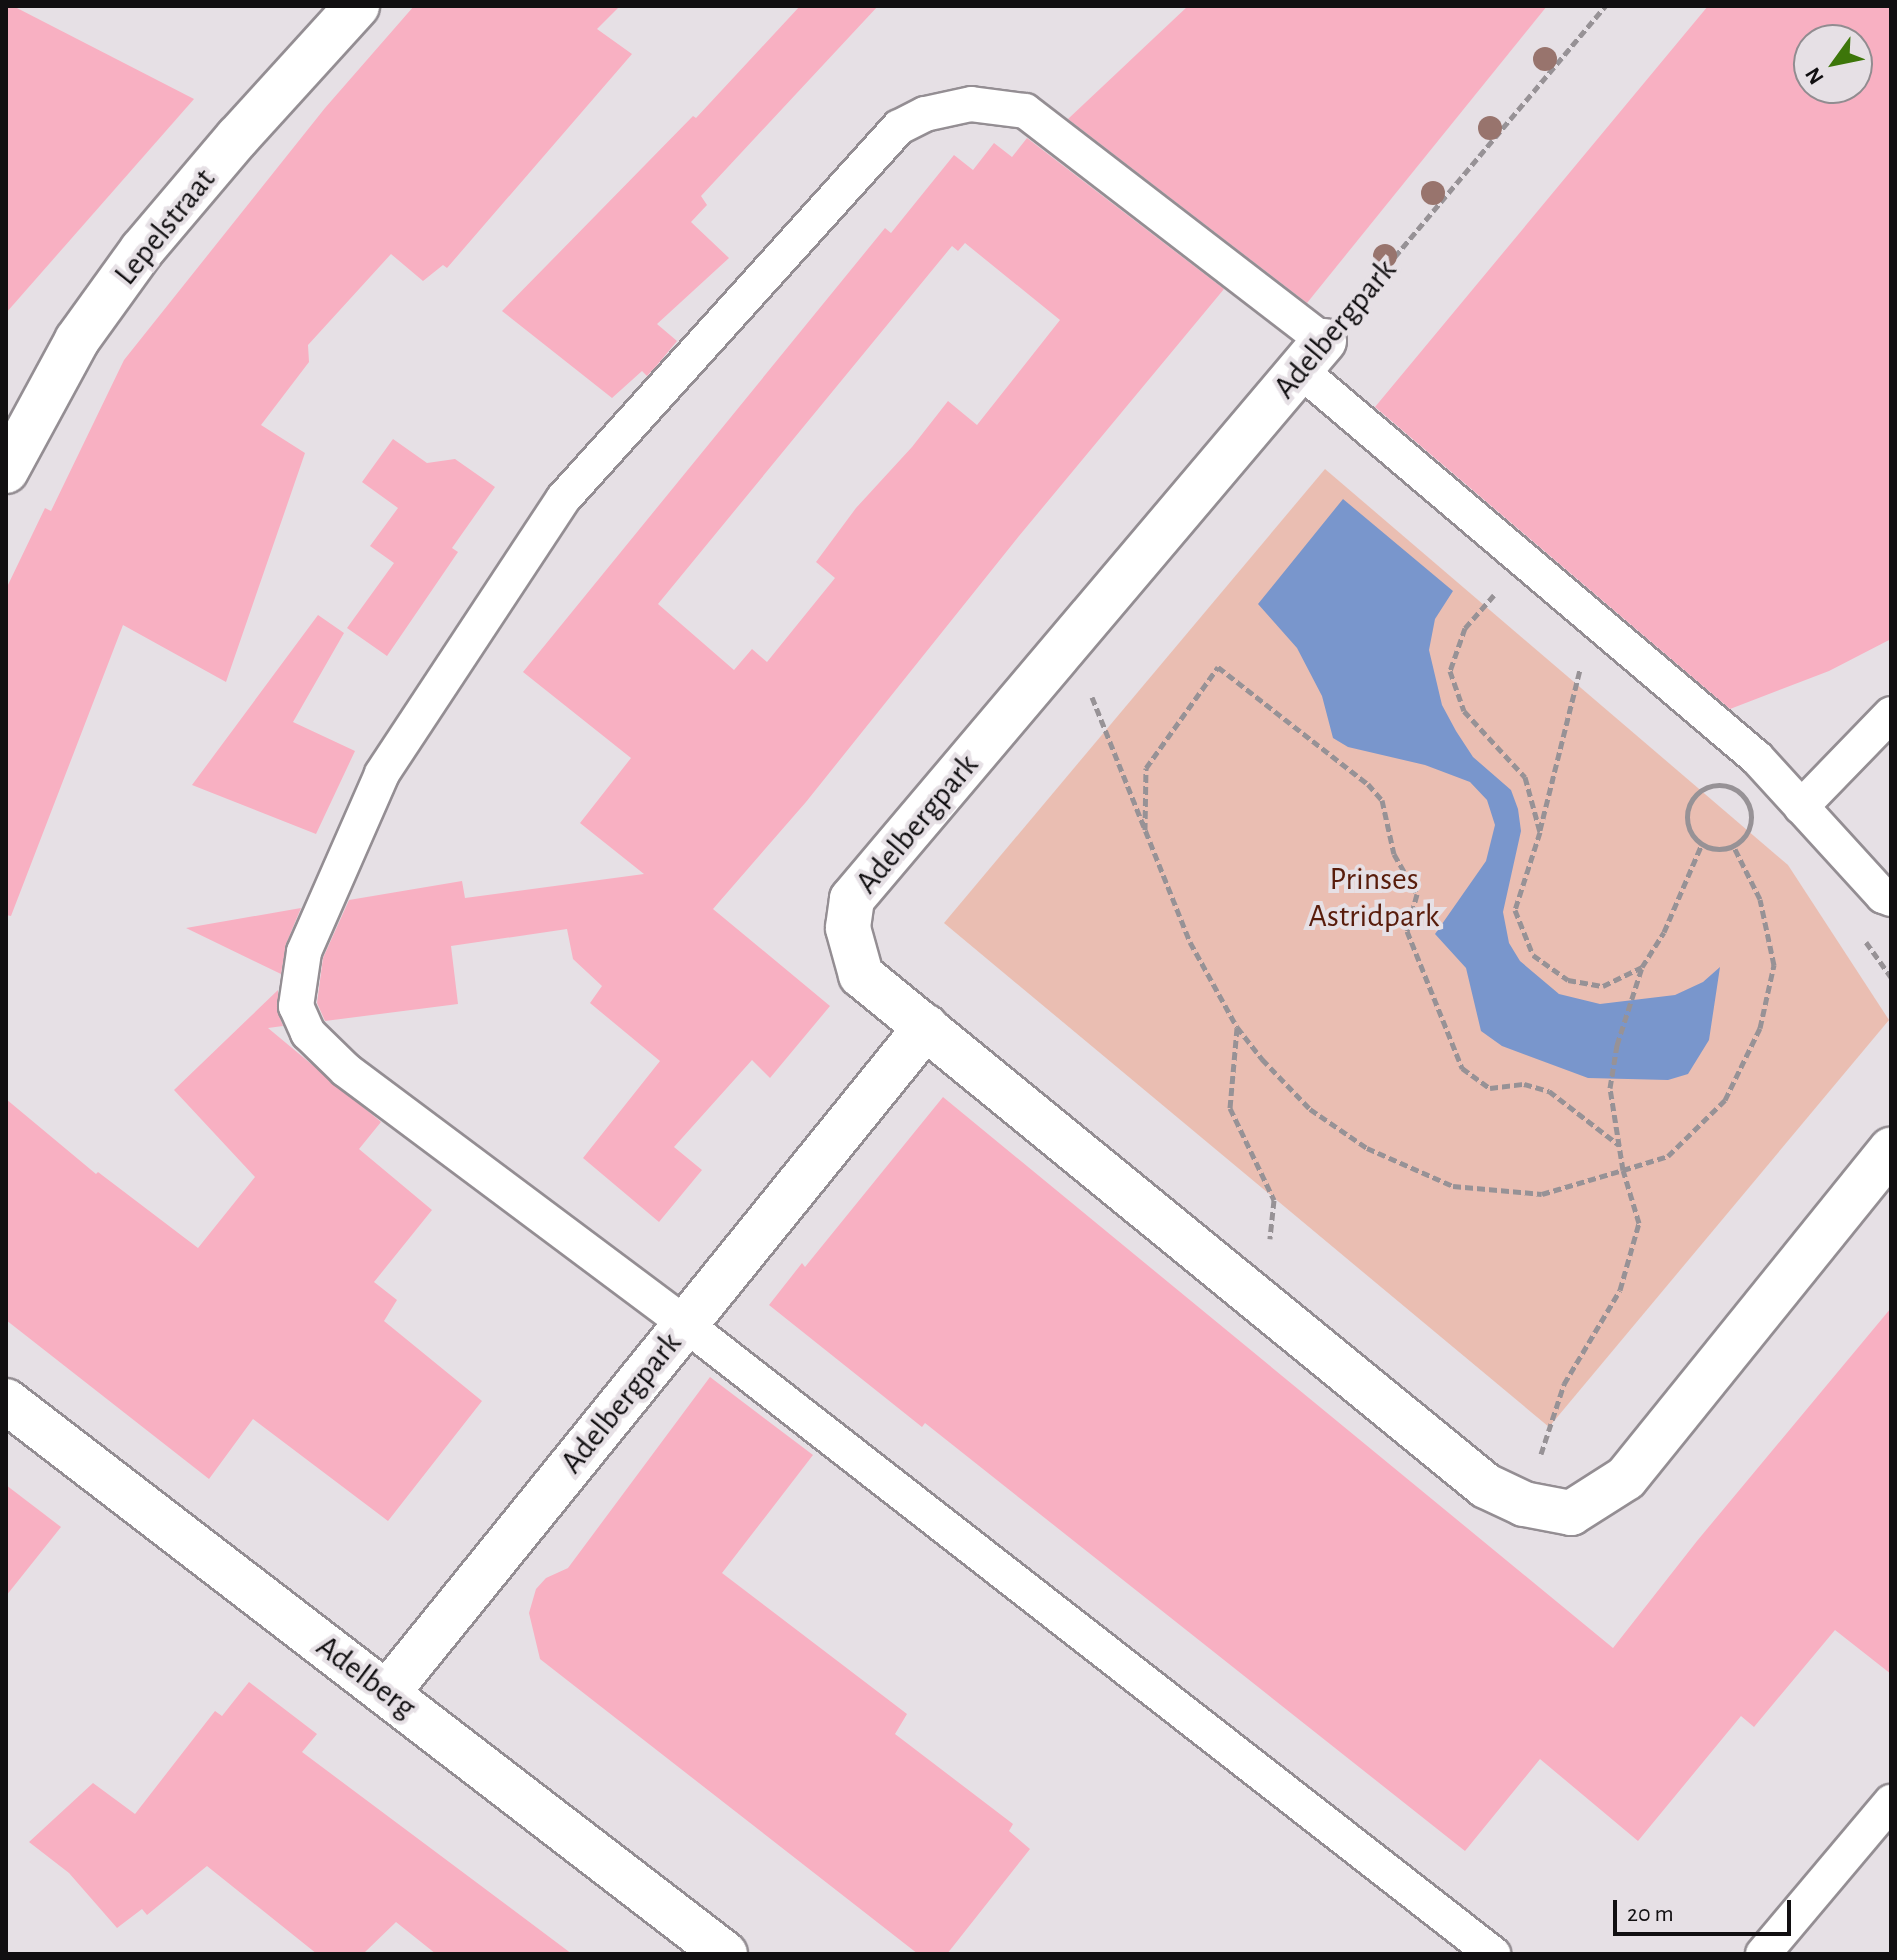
<!DOCTYPE html>
<html>
<head>
<meta charset="utf-8">
<style>
	body { margin:0 }
	#map { position:relative; width:1897px; height:1960px; overflow:hidden; background:#e6e0e5; font-family:"Alegreya Sans",sans-serif }
	div>[style] { position:absolute }
	[style*='--x'] { left:calc(var(--x)*1px); top:calc(var(--y)*1px); width:calc(var(--w)*1px); rotate:calc(var(--a)*1deg) }
	.green>* { inset:0; background:#eabeb2 }
	.water>* { inset:0; background:#7996cc }
	.building>* { inset:0; background:#f8b0c2 }
	.path>* { height:5px; margin-top:-2.5px; transform-origin:0; background:repeating-linear-gradient(90deg,#979296 0 8px,transparent 0 12px) }
	.path>.ring { margin:-2.5px; padding:0; box-sizing:content-box; background:none; border:5px solid #979296; border-radius:50% }
	.roads { filter:drop-shadow(2px 0 #948e93) drop-shadow(-2px 0 #948e93) drop-shadow(0 2px #948e93) drop-shadow(0 -2px #948e93) }
	.service>* { height:34px; margin:-17px; padding:0 17px; transform-origin:17px; border-radius:17px; background:#fff }
	.minor>* { height:44px; margin:-22px; padding:0 22px; transform-origin:22px; border-radius:22px; background:#fff }
	.secondary>* { height:44px; margin:-22px; padding:0 22px; transform-origin:22px; border-radius:22px; background:#fff }
	.trees>* { width:24px; height:24px; margin:-12px; border-radius:50%; background:#98746d }
	span { translate:-50% -50%; white-space:nowrap; text-align:center; line-height:1.15; -webkit-text-stroke:8px #e6e0e5; paint-order:stroke }
	.street-label { font-size:32px; color:#110f11 }
	.park-label { font-size:32px; color:#581c0b }
	.frame { position:absolute; inset:0; border:8px solid #110f11; pointer-events:none }
	.north { position:absolute; left:1793px; top:24px; width:80px; height:80px; box-sizing:border-box; background:#e6e0e5; border:2px solid #918c90; border-radius:50%; rotate:237deg; font-size:22px; font-weight:700; line-height:32px; text-align:center; color:#110f11 }
	.north::after { content:''; display:block; margin:auto; width:28px; height:36px; background:#3d760a; clip-path:polygon(50% 0,100% 100%,50% 72%,0 100%) }
	.scale { position:absolute; left:1613px; top:1900px; width:178px; height:36px; box-sizing:border-box; border:4px solid #110f11; border-top:0; padding-left:10px; font-size:24px; line-height:28px; white-space:nowrap; color:#110f11; -webkit-text-stroke:6px #e6e0e5; paint-order:stroke }
</style>
</head>
<body>
<div id="map">
	<div class="green">
		<i style="clip-path:polygon(1325px 469px,1788px 865px,1889px 1020px,1549px 1427px,944px 923px)"></i>
	</div>
	<div class="water">
		<i style="clip-path:polygon(1343px 499px,1453px 591px,1435px 619px,1429px 650px,1442px 705px,1456px 731px,1473px 757px,1511px 790px,1518px 809px,1521px 831px,1503px 912px,1509px 943px,1520px 961px,1559px 994px,1600px 1004px,1675px 995px,1703px 982px,1720px 967px,1709px 1040px,1688px 1074px,1668px 1080px,1588px 1078px,1502px 1046px,1481px 1031px,1466px 968px,1435px 934px,1486px 861px,1495px 825px,1487px 800px,1470px 782px,1425px 765px,1348px 747px,1333px 738px,1322px 696px,1297px 648px,1258px 604px)"></i>
	</div>
	<div class="building">
		<i style="clip-path:polygon(6px 6px,13px 6px,194px 99px,6px 313px)"></i>
		<i style="clip-path:polygon(414px 6px,620px 6px,597px 29px,632px 54px,447px 268px,443px 265px,423px 281px,391px 254px,308px 345px,309px 362px,261px 425px,305px 453px,226px 682px,123px 625px,11px 916px,6px 915px,6px 589px,45px 508px,51px 511px,124px 360px,325px 108px)"></i>
		<i style="clip-path:polygon(800px 6px,878px 6px,701px 196px,707px 205px,691px 222px,729px 258px,657px 324px,677px 341px,658px 364px,647px 376px,642px 371px,612px 398px,502px 311px,693px 116px,696px 118px)"></i>
		<i style="clip-path:polygon(1188px 6px,1547px 6px,1307px 303px,1068px 119px)"></i>
		<i style="clip-path:polygon(evenodd,1708px 6px,1891px 6px,1891px 639px,1829px 671px,1730px 709px,1375px 407px,1708px 6px,1809px 40px,1857px 40px,1857px 88px,1809px 88px,1809px 40px)"></i>
		<i style="clip-path:polygon(evenodd,1027px 138px,1224px 289px,1019px 536px,806px 802px,713px 909px,830px 1006px,770px 1078px,752px 1060px,674px 1147px,702px 1170px,659px 1222px,583px 1158px,660px 1061px,590px 1003px,602px 986px,573px 959px,567px 929px,451px 946px,458px 1004px,325px 1021px,317px 1003px,323px 958px,349px 900px,462px 881px,465px 898px,644px 874px,580px 823px,631px 758px,523px 672px,885px 228px,891px 233px,954px 155px,973px 170px,994px 143px,1012px 157px,1027px 138px,965px 243px,1060px 320px,977px 425px,948px 401px,912px 447px,856px 508px,816px 562px,835px 578px,767px 662px,752px 649px,734px 670px,658px 604px,952px 246px,958px 251px,965px 243px)"></i>
		<i style="clip-path:polygon(393px 439px,427px 463px,455px 459px,495px 487px,452px 548px,458px 552px,387px 656px,347px 628px,394px 563px,370px 546px,398px 508px,362px 482px)"></i>
		<i style="clip-path:polygon(318px 615px,344px 633px,293px 722px,355px 751px,316px 834px,192px 785px)"></i>
		<i style="clip-path:polygon(301px 908px,286px 944px,281px 974px,186px 928px)"></i>
		<i style="clip-path:polygon(278px 990px,278px 1013px,283px 1026px,268px 1028px,381px 1122px,359px 1149px,432px 1210px,374px 1282px,397px 1300px,384px 1321px,482px 1401px,388px 1521px,253px 1419px,209px 1479px,6px 1320px,6px 1099px,96px 1174px,98px 1172px,198px 1248px,255px 1177px,174px 1090px)"></i>
		<i style="clip-path:polygon(943px 1097px,1613px 1648px,1697px 1541px,1891px 1308px,1891px 1674px,1835px 1630px,1754px 1727px,1741px 1716px,1638px 1841px,1540px 1759px,1465px 1851px,925px 1423px,922px 1427px,769px 1305px,802px 1263px,805px 1267px)"></i>
		<i style="clip-path:polygon(710px 1377px,813px 1455px,722px 1573px,907px 1714px,895px 1734px,1013px 1824px,1009px 1831px,1030px 1849px,947px 1954px,918px 1954px,540px 1659px,529px 1613px,536px 1589px,546px 1578px,568px 1568px)"></i>
		<i style="clip-path:polygon(6px 1485px,61px 1527px,6px 1596px)"></i>
		<i style="clip-path:polygon(249px 1682px,317px 1734px,302px 1752px,572px 1954px,436px 1954px,396px 1922px,363px 1954px,317px 1954px,207px 1866px,147px 1915px,142px 1909px,117px 1928px,69px 1873px,29px 1842px,93px 1783px,135px 1814px,215px 1711px,222px 1716px)"></i>
	</div>
	<div class="path">
		<i style="--x:1356;--y:303;--w:388;--a:-50"></i>
		<i style="--x:1494;--y:595;--w:44;--a:131.3"></i>
		<i style="--x:1465;--y:628;--w:46;--a:109.2"></i>
		<i style="--x:1450;--y:671;--w:42;--a:70.7"></i>
		<i style="--x:1464;--y:711;--w:90;--a:47.3"></i>
		<i style="--x:1525;--y:777;--w:57;--a:74.7"></i>
		<i style="--x:1540;--y:832;--w:82;--a:107.8"></i>
		<i style="--x:1515;--y:910;--w:48;--a:68.2"></i>
		<i style="--x:1533;--y:955;--w:43;--a:35.5"></i>
		<i style="--x:1568;--y:980;--w:36;--a:10"></i>
		<i style="--x:1603;--y:986;--w:43;--a:-26"></i>
		<i style="--x:1092;--y:697;--w:264;--a:68.2"></i>
		<i style="--x:1190;--y:942;--w:97;--a:61.1"></i>
		<i style="--x:1237;--y:1027;--w:41;--a:52"></i>
		<i style="--x:1262;--y:1059;--w:69;--a:46.2"></i>
		<i style="--x:1310;--y:1109;--w:69;--a:34.4"></i>
		<i style="--x:1367;--y:1148;--w:94;--a:23.8"></i>
		<i style="--x:1453;--y:1186;--w:89;--a:5.1"></i>
		<i style="--x:1542;--y:1194;--w:84;--a:-16.5"></i>
		<i style="--x:1623;--y:1170;--w:47;--a:-17.3"></i>
		<i style="--x:1668;--y:1156;--w:80;--a:-44.5"></i>
		<i style="--x:1725;--y:1100;--w:80;--a:-64.1"></i>
		<i style="--x:1760;--y:1028;--w:65;--a:-77.5"></i>
		<i style="--x:1774;--y:965;--w:67;--a:-102"></i>
		<i style="--x:1760;--y:899;--w:60;--a:-116.6"></i>
		<i class="ring" style="left:1687px;top:785px;width:59px;height:59px"></i>
		<i style="--x:1145;--y:830;--w:62;--a:-89.1"></i>
		<i style="--x:1146;--y:768;--w:124;--a:-54.5"></i>
		<i style="--x:1218;--y:667;--w:190;--a:38"></i>
		<i style="--x:1368;--y:784;--w:21;--a:49"></i>
		<i style="--x:1382;--y:800;--w:55;--a:77.5"></i>
		<i style="--x:1394;--y:854;--w:46;--a:60.1"></i>
		<i style="--x:1417;--y:894;--w:38;--a:105"></i>
		<i style="--x:1407;--y:931;--w:148;--a:68.1"></i>
		<i style="--x:1462;--y:1068;--w:34;--a:36"></i>
		<i style="--x:1490;--y:1088;--w:34;--a:-7"></i>
		<i style="--x:1524;--y:1084;--w:26;--a:16"></i>
		<i style="--x:1549;--y:1091;--w:88;--a:37.6"></i>
		<i style="--x:1540;--y:830;--w:166;--a:-76"></i>
		<i style="--x:1866;--y:942;--w:43;--a:54.5"></i>
		<i style="--x:1237;--y:1028;--w:80;--a:95"></i>
		<i style="--x:1230;--y:1108;--w:102;--a:64.4"></i>
		<i style="--x:1274;--y:1200;--w:39;--a:96"></i>
		<i style="--x:1541;--y:1454;--w:74;--a:-71.8"></i>
		<i style="--x:1564;--y:1384;--w:109;--a:-59.2"></i>
		<i style="--x:1620;--y:1290;--w:70;--a:-74.2"></i>
		<i style="--x:1639;--y:1223;--w:55;--a:-106.8"></i>
		<i style="--x:1623;--y:1170;--w:83;--a:-99"></i>
		<i style="--x:1610;--y:1088;--w:44;--a:-80.8"></i>
		<i style="--x:1617;--y:1045;--w:82;--a:-72.2"></i>
		<i style="--x:1642;--y:967;--w:41;--a:-57.8"></i>
		<i style="--x:1664;--y:932;--w:94;--a:-66.7"></i>
	</div>
	<div class="roads">
		<div class="service">
			<i style="--x:1324;--y:341;--w:377;--a:-142.4"></i>
			<i style="--x:1025;--y:111;--w:54;--a:-172.6"></i>
			<i style="--x:971;--y:104;--w:47;--a:167.7"></i>
			<i style="--x:925;--y:114;--w:29;--a:153"></i>
			<i style="--x:899;--y:127;--w:501;--a:132.09"></i>
			<i style="--x:563;--y:499;--w:329;--a:123.4"></i>
			<i style="--x:382;--y:774;--w:194;--a:113.7"></i>
			<i style="--x:304;--y:952;--w:55;--a:98.4"></i>
			<i style="--x:296;--y:1006;--w:30;--a:66"></i>
			<i style="--x:308;--y:1033;--w:53;--a:44.2"></i>
			<i style="--x:346;--y:1070;--w:424;--a:36.8"></i>
			<i style="--x:685;--y:1324;--w:1025;--a:37.94"></i>
			<i style="--x:1300;--y:370;--w:599;--a:40.33"></i>
			<i style="--x:1757;--y:758;--w:187;--a:47.6"></i>
			<i style="--x:1883;--y:896;--w:9;--a:21"></i>
			<i style="--x:1801;--y:807;--w:129;--a:-45.9"></i>
			<i style="--x:1763;--y:1954;--w:199;--a:-49.9"></i>
		</div>
		<div class="minor">
			<i style="--x:1324;--y:341;--w:731;--a:130.23"></i>
			<i style="--x:852;--y:899;--w:29;--a:98"></i>
			<i style="--x:848;--y:928;--w:49;--a:74.5"></i>
			<i style="--x:861;--y:975;--w:807;--a:39.27"></i>
			<i style="--x:1486;--y:1486;--w:42;--a:25.3"></i>
			<i style="--x:1524;--y:1504;--w:48;--a:10.8"></i>
			<i style="--x:1571;--y:1513;--w:65;--a:-32.5"></i>
			<i style="--x:1626;--y:1478;--w:422;--a:-51.1"></i>
			<i style="--x:6;--y:471;--w:149;--a:-61.5"></i>
			<i style="--x:77;--y:340;--w:111;--a:-54.2"></i>
			<i style="--x:142;--y:250;--w:148;--a:-49.7"></i>
			<i style="--x:238;--y:137;--w:177;--a:-47.7"></i>
			<i style="--x:387;--y:1693;--w:857;--a:-51.02"></i>
		</div>
		<div class="secondary">
			<i style="--x:6;--y:1401;--w:907;--a:37.56"></i>
		</div>
	</div>
	<div class="trees">
		<i style="left:1545px;top:59px"></i>
		<i style="left:1490px;top:128px"></i>
		<i style="left:1433px;top:193px"></i>
		<i style="left:1385px;top:256px"></i>
	</div>
	<div class="street-label">
		<span style="left:165px;top:227px;rotate:-51deg">Lepelstraat</span>
		<span style="left:1335px;top:329px;rotate:-50deg">Adelbergpark</span>
		<span style="left:917px;top:824px;rotate:-50deg">Adelbergpark</span>
		<span style="left:621px;top:1403px;rotate:-51deg">Adelbergpark</span>
		<span style="left:366px;top:1677px;rotate:37deg">Adelberg</span>
	</div>
	<div class="park-label">
		<span style="left:1374px;top:898px">Prinses<br>Astridpark</span>
	</div>
	<div class="frame"></div>
	<div class="north">N</div>
	<div class="scale">20 m</div>
</div>
</body>
</html>
